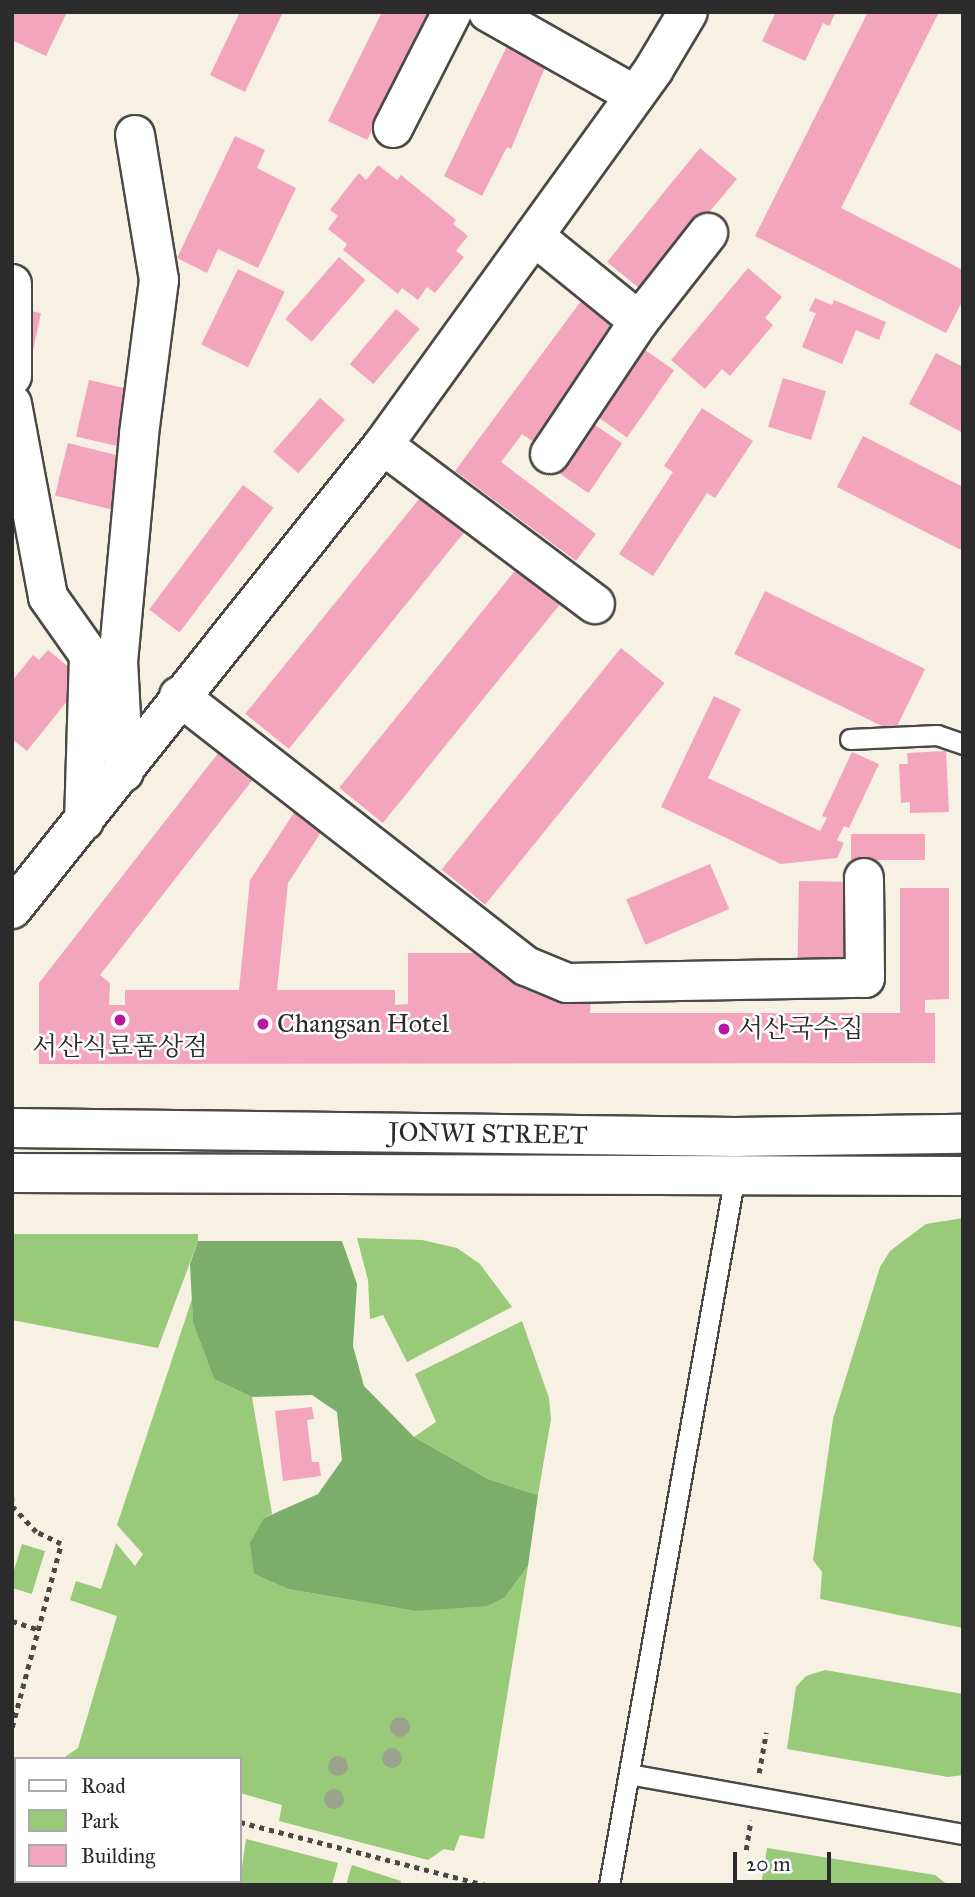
<!DOCTYPE html>
<html>
<head>
<meta charset="utf-8">
<style>
	body { margin:0 }
	#map { position:relative; width:975px; height:1897px; overflow:hidden; background:#f6f1e2; font-family:"IM FELL Great Primer","Noto Serif KR",serif }
	div>[style] { position:absolute }
	[style*='--x'] { left:calc(var(--x)*1px); top:calc(var(--y)*1px); width:calc(var(--w)*1px); rotate:calc(var(--a)*1deg) }
	.green>* { inset:0; background:#98ca7a; transform-origin:0 0 }
	.forest>* { inset:0; background:#7aae6a }
	.building>* { inset:0; background:#f2a5bd; transform-origin:0 0 }
	.path>* { height:4.5px; margin-top:-2.25px; transform-origin:0; background:repeating-linear-gradient(90deg,#494946 0 5px,transparent 0 10px) }
	.roads { filter:drop-shadow(2px 0 #494946) drop-shadow(-2px 0 #494946) drop-shadow(0 2px #494946) drop-shadow(0 -2px #494946) }
	.lane>* { height:19px; margin:-9.5px; padding:0 9.5px; transform-origin:9.5px; border-radius:9.5px; background:#fff }
	.street>* { height:38px; margin:-19px; padding:0 19px; transform-origin:19px; border-radius:19px; background:#fff }
	.secondary>* { height:38px; margin:-19px; padding:0 19px; transform-origin:19px; border-radius:19px; background:#fff }
	.primary>* { height:38px; margin:-19px; padding:0 19px; transform-origin:19px; border-radius:19px; background:#fff }
	.trees>* { width:20px; height:20px; margin:-10px; border-radius:50%; background:#9ba38d }
	.dots>* { width:19px; height:19px; translate:-50% -50%; box-sizing:border-box; border:4px solid #fff; border-radius:50% }
	span { translate:-50% -50%; white-space:nowrap; text-align:center; line-height:1.15; -webkit-text-stroke:5px #fff; paint-order:stroke }
	.poi-label { font-size:26px; color:#2b2b2b }
	.left { translate:0 -50%; text-align:left }
	.street-label { font-size:26px; color:#2b2b2b }
	.frame { position:absolute; inset:0; border:14px solid #2b2b2b; pointer-events:none }
	.legend { position:absolute; left:14px; top:1757px; width:228px; height:126px; box-sizing:border-box; background:#fff; border:2px solid #aaa; margin:0; padding:9px 12px; list-style:none; font-size:21px; color:#2b2b2b }
	.legend li { display:flex; align-items:center; gap:14px; height:35px }
	.legend b { width:35px; border:2px solid #aaa }
	.scale { position:absolute; left:733px; top:1852px; width:98px; height:32px; box-sizing:border-box; border:4px solid #2b2b2b; border-top:0; padding-left:9px; font-size:21px; line-height:24px; white-space:nowrap; color:#2b2b2b; -webkit-text-stroke:5px #fff; paint-order:stroke }
</style>
</head>
<body>
<div id="map">
	<div class="green">
		<i style="clip-path:polygon(963px 1218px,963px 1628px,820px 1599px,822px 1572px,813px 1560px,833px 1419px,880px 1267px,890px 1251px,926px 1224px)"></i>
		<i style="clip-path:polygon(12px 1234px,198px 1234px,198px 1241px,158px 1348px,12px 1320px)"></i>
		<i style="clip-path:polygon(357px 1238px,422px 1240px,457px 1248px,480px 1264px,512px 1307px,407px 1362px,383px 1315px,370px 1319px,368px 1280px)"></i>
		<i style="clip-path:polygon(192px 1299px,193px 1323px,214px 1379px,252px 1397px,272px 1514px,264px 1518px,254px 1574px,288px 1589px,415px 1611px,505px 1597px,528px 1566px,484px 1839px,460px 1835px,454px 1851px,444px 1849px,428px 1860px,279px 1821px,282px 1805px,240px 1793px,240px 1759px,62px 1759px,78px 1748px,117px 1616px,70px 1600px,76px 1581px,101px 1589px,116px 1543px,135px 1566px,143px 1554px,117px 1525px)"></i>
		<i style="clip-path:polygon(522px 1321px,549px 1398px,551px 1419px,538px 1495px,488px 1479px,414px 1437px,436px 1422px,415px 1374px)"></i>
		<i style="left:22px;top:1544px;width:24px;height:45px;rotate:17deg"></i>
		<i style="clip-path:polygon(825px 1670px,963px 1694px,963px 1775px,948px 1777px,787px 1749px,796px 1687px,806px 1676px)"></i>
		<i style="clip-path:polygon(246px 1839px,338px 1863px,332px 1885px,232px 1885px,240px 1881px)"></i>
		<i style="clip-path:polygon(767px 1848px,935px 1875px,948px 1885px,761px 1885px)"></i>
		<i style="clip-path:polygon(352px 1865px,401px 1881px,400px 1885px,346px 1885px)"></i>
		<i style="clip-path:polygon(57px 1881px,207px 1881px,56px 1885px)"></i>
	</div>
	<div class="forest">
		<i style="clip-path:polygon(198px 1241px,342px 1241px,357px 1284px,353px 1346px,364px 1386px,414px 1437px,488px 1479px,538px 1495px,528px 1566px,505px 1597px,487px 1606px,415px 1611px,288px 1589px,254px 1574px,250px 1543px,264px 1518px,318px 1494px,342px 1460px,337px 1412px,312px 1395px,252px 1397px,214px 1379px,193px 1323px,190px 1264px)"></i>
	</div>
	<div class="building">
		<i style="clip-path:polygon(12px 12px,67px 12px,46px 56px,12px 40px)"></i>
		<i style="clip-path:polygon(240px 12px,283px 12px,245px 92px,210px 75px)"></i>
		<i style="clip-path:polygon(382px 12px,430px 12px,367px 140px,328px 121px)"></i>
		<i style="clip-path:polygon(776px 12px,836px 12px,829px 26px,823px 23px,805px 61px,762px 41px)"></i>
		<i style="clip-path:polygon(868px 12px,939px 12px,841px 208px,963px 270px,963px 300px,946px 333px,755px 236px)"></i>
		<i style="clip-path:polygon(510px 40px,549px 58px,511px 149px,507px 147px,482px 196px,444px 176px)"></i>
		<i style="clip-path:polygon(235px 136px,265px 150px,257px 168px,296px 188px,258px 268px,218px 249px,207px 273px,177px 258px)"></i>
		<i style="clip-path:polygon(700px 148px,737px 179px,710px 211px,716px 215px,676px 264px,644px 292px,607px 262px)"></i>
		<i style="clip-path:polygon(378px 165px,397px 180px,401px 175px,456px 220px,453px 224px,468px 236px,456px 251px,464px 257px,435px 293px,427px 287px,418px 300px,402px 288px,398px 294px,343px 250px,347px 244px,328px 229px,338px 216px,330px 210px,359px 173px,366px 180px)"></i>
		<i style="left:339px;top:257px;width:35px;height:82px;rotate:41deg"></i>
		<i style="clip-path:polygon(748px 268px,782px 297px,765px 318px,773px 325px,730px 376px,722px 369px,705px 389px,671px 360px)"></i>
		<i style="left:238px;top:269px;width:52px;height:84px;rotate:26deg"></i>
		<i style="clip-path:polygon(584px 297px,622px 325px,535px 443px,522px 434px,501px 462px,596px 534px,576px 561px,455px 471px)"></i>
		<i style="clip-path:polygon(815px 298px,832px 305px,834px 300px,886px 322px,879px 340px,856px 330px,842px 364px,802px 347px,816px 313px,809px 311px)"></i>
		<i style="clip-path:polygon(12px 307px,41px 313px,31px 360px)"></i>
		<i style="left:396px;top:309px;width:31px;height:72px;rotate:40deg"></i>
		<i style="left:638px;top:345px;width:44px;height:82px;rotate:35deg"></i>
		<i style="clip-path:polygon(936px 353px,963px 367px,963px 433px,909px 404px)"></i>
		<i style="left:783px;top:378px;width:45px;height:51px;rotate:17deg"></i>
		<i style="left:89px;top:380px;width:50px;height:58px;rotate:13deg"></i>
		<i style="left:320px;top:398px;width:33px;height:71px;rotate:41deg"></i>
		<i style="clip-path:polygon(702px 408px,753px 441px,715px 498px,707px 493px,653px 576px,619px 554px,673px 472px,664px 466px)"></i>
		<i style="left:589px;top:421px;width:40px;height:60px;rotate:34deg"></i>
		<i style="clip-path:polygon(863px 436px,963px 487px,963px 551px,837px 487px)"></i>
		<i style="left:68px;top:443px;width:64px;height:54px;rotate:14deg"></i>
		<i style="left:243px;top:485px;width:38px;height:156px;rotate:37deg"></i>
		<i style="left:424px;top:493px;width:56px;height:284px;rotate:39deg"></i>
		<i style="left:518px;top:567px;width:56px;height:284px;rotate:39deg"></i>
		<i style="left:765px;top:591px;width:178px;height:70px;rotate:26deg"></i>
		<i style="left:621px;top:648px;width:56px;height:285px;rotate:39deg"></i>
		<i style="clip-path:polygon(48px 650px,84px 680px,27px 751px,12px 739px,12px 681px,33px 655px,39px 660px)"></i>
		<i style="clip-path:polygon(714px 696px,741px 709px,708px 778px,820px 831px,827px 818px,822px 816px,852px 752px,879px 764px,849px 828px,844px 826px,837px 840px,844px 843px,837px 858px,781px 864px,661px 807px)"></i>
		<i style="clip-path:polygon(946px 751px,949px 812px,910px 813px,910px 802px,901px 803px,899px 764px,908px 764px,907px 753px)"></i>
		<i style="clip-path:polygon(219px 752px,254px 778px,100px 975px,110px 983px,109px 1005px,125px 1005px,125px 990px,239px 990px,250px 880px,299px 805px,327px 823px,288px 883px,277px 990px,395px 990px,395px 1005px,408px 1004px,408px 953px,483px 953px,591px 997px,590px 1013px,900px 1013px,900px 888px,949px 888px,949px 999px,925px 1000px,925px 1013px,935px 1013px,935px 1063px,39px 1064px,39px 983px)"></i>
		<i style="left:925px;top:834px;width:26px;height:74px;rotate:90deg"></i>
		<i style="left:710px;top:864px;width:49px;height:91px;rotate:67deg"></i>
		<i style="left:850px;top:882px;width:78px;height:51px;rotate:91deg"></i>
		<i style="clip-path:polygon(312px 1407px,314px 1419px,307px 1420px,312px 1462px,319px 1462px,321px 1476px,283px 1481px,275px 1411px)"></i>
	</div>
	<div class="path">
		<i style="--x:12;--y:1497;--w:14;--a:90"></i>
		<i style="--x:12;--y:1621;--w:29;--a:18"></i>
		<i style="--x:12;--y:1727;--w:189;--a:-75"></i>
		<i style="--x:61;--y:1544;--w:28;--a:-154"></i>
		<i style="--x:36;--y:1532;--w:34;--a:-133"></i>
		<i style="--x:12;--y:1761;--w:4;--a:14"></i>
		<i style="--x:759;--y:1773;--w:41;--a:-80.1"></i>
		<i style="--x:240;--y:1822;--w:253;--a:14.4"></i>
		<i style="--x:746;--y:1850;--w:30;--a:-81"></i>
		<i style="--x:223;--y:1885;--w:4;--a:-76"></i>
	</div>
	<div class="roads">
		<div class="lane">
			<i style="--x:850;--y:739;--w:87;--a:-2.6"></i>
			<i style="--x:937;--y:735;--w:28;--a:19"></i>
			<i style="--x:629;--y:1774;--w:339;--a:10.2"></i>
			<i style="--x:609;--y:1885;--w:721;--a:-79.94"></i>
		</div>
		<div class="street">
			<i style="--x:488;--y:12;--w:169;--a:29.5"></i>
			<i style="--x:393;--y:128;--w:130;--a:-63"></i>
			<i style="--x:534;--y:236;--w:135;--a:39"></i>
			<i style="--x:12;--y:284;--w:92;--a:90"></i>
			<i style="--x:12;--y:404;--w:196;--a:79.4"></i>
			<i style="--x:48;--y:597;--w:71;--a:54.7"></i>
			<i style="--x:89;--y:655;--w:166;--a:91.7"></i>
			<i style="--x:383;--y:445;--w:265;--a:36.9"></i>
			<i style="--x:550;--y:454;--w:160;--a:-56.2"></i>
			<i style="--x:639;--y:321;--w:112;--a:-51.9"></i>
			<i style="--x:179;--y:696;--w:440;--a:37.9"></i>
			<i style="--x:526;--y:966;--w:44;--a:22.5"></i>
			<i style="--x:567;--y:983;--w:298;--a:-1"></i>
			<i style="--x:865;--y:978;--w:100;--a:-90.6"></i>
			<i style="--x:124;--y:772;--w:110;--a:-93.1"></i>
			<i style="--x:118;--y:662;--w:229;--a:-84.7"></i>
			<i style="--x:139;--y:434;--w:155;--a:-82.6"></i>
			<i style="--x:159;--y:280;--w:147;--a:-99.4"></i>
		</div>
		<div class="secondary">
			<i style="--x:12;--y:909;--w:594;--a:-51.36"></i>
			<i style="--x:383;--y:445;--w:463;--a:-54.2"></i>
			<i style="--x:654;--y:69;--w:66;--a:-59.2"></i>
		</div>
		<div class="primary">
			<i style="--x:12;--y:1128;--w:723;--a:0.71"></i>
			<i style="--x:735;--y:1137;--w:228;--a:-0.8"></i>
			<i style="--x:12;--y:1173;--w:951;--a:0.18"></i>
		</div>
	</div>
	<div class="trees">
		<i style="left:400px;top:1727px"></i>
		<i style="left:392px;top:1758px"></i>
		<i style="left:338px;top:1766px"></i>
		<i style="left:334px;top:1799px"></i>
	</div>
	<div class="dots">
		<i style="left:120px;top:1020px;background:#b5179e"></i>
		<i style="left:263px;top:1024px;background:#b5179e"></i>
		<i style="left:724px;top:1029px;background:#b5179e"></i>
	</div>
	<div class="poi-label">
		<span class="left" style="left:277px;top:1024px">Changsan Hotel</span>
		<span class="left" style="left:738px;top:1029px">서산국수집</span>
		<span style="left:120px;top:1047px">서산식료품상점</span>
	</div>
	<div class="street-label">
		<span style="left:488px;top:1134px;rotate:1deg">JONWI STREET</span>
	</div>
	<div class="frame"></div>
	<ul class="legend">
	<li><b style="height:9px;background:#fff"></b>Road</li>
	<li><b style="height:19px;background:#98ca7a"></b>Park</li>
	<li><b style="height:19px;background:#f2a5bd"></b>Building</li>
	</ul>
	<div class="scale">20 m</div>
</div>
</body>
</html>
